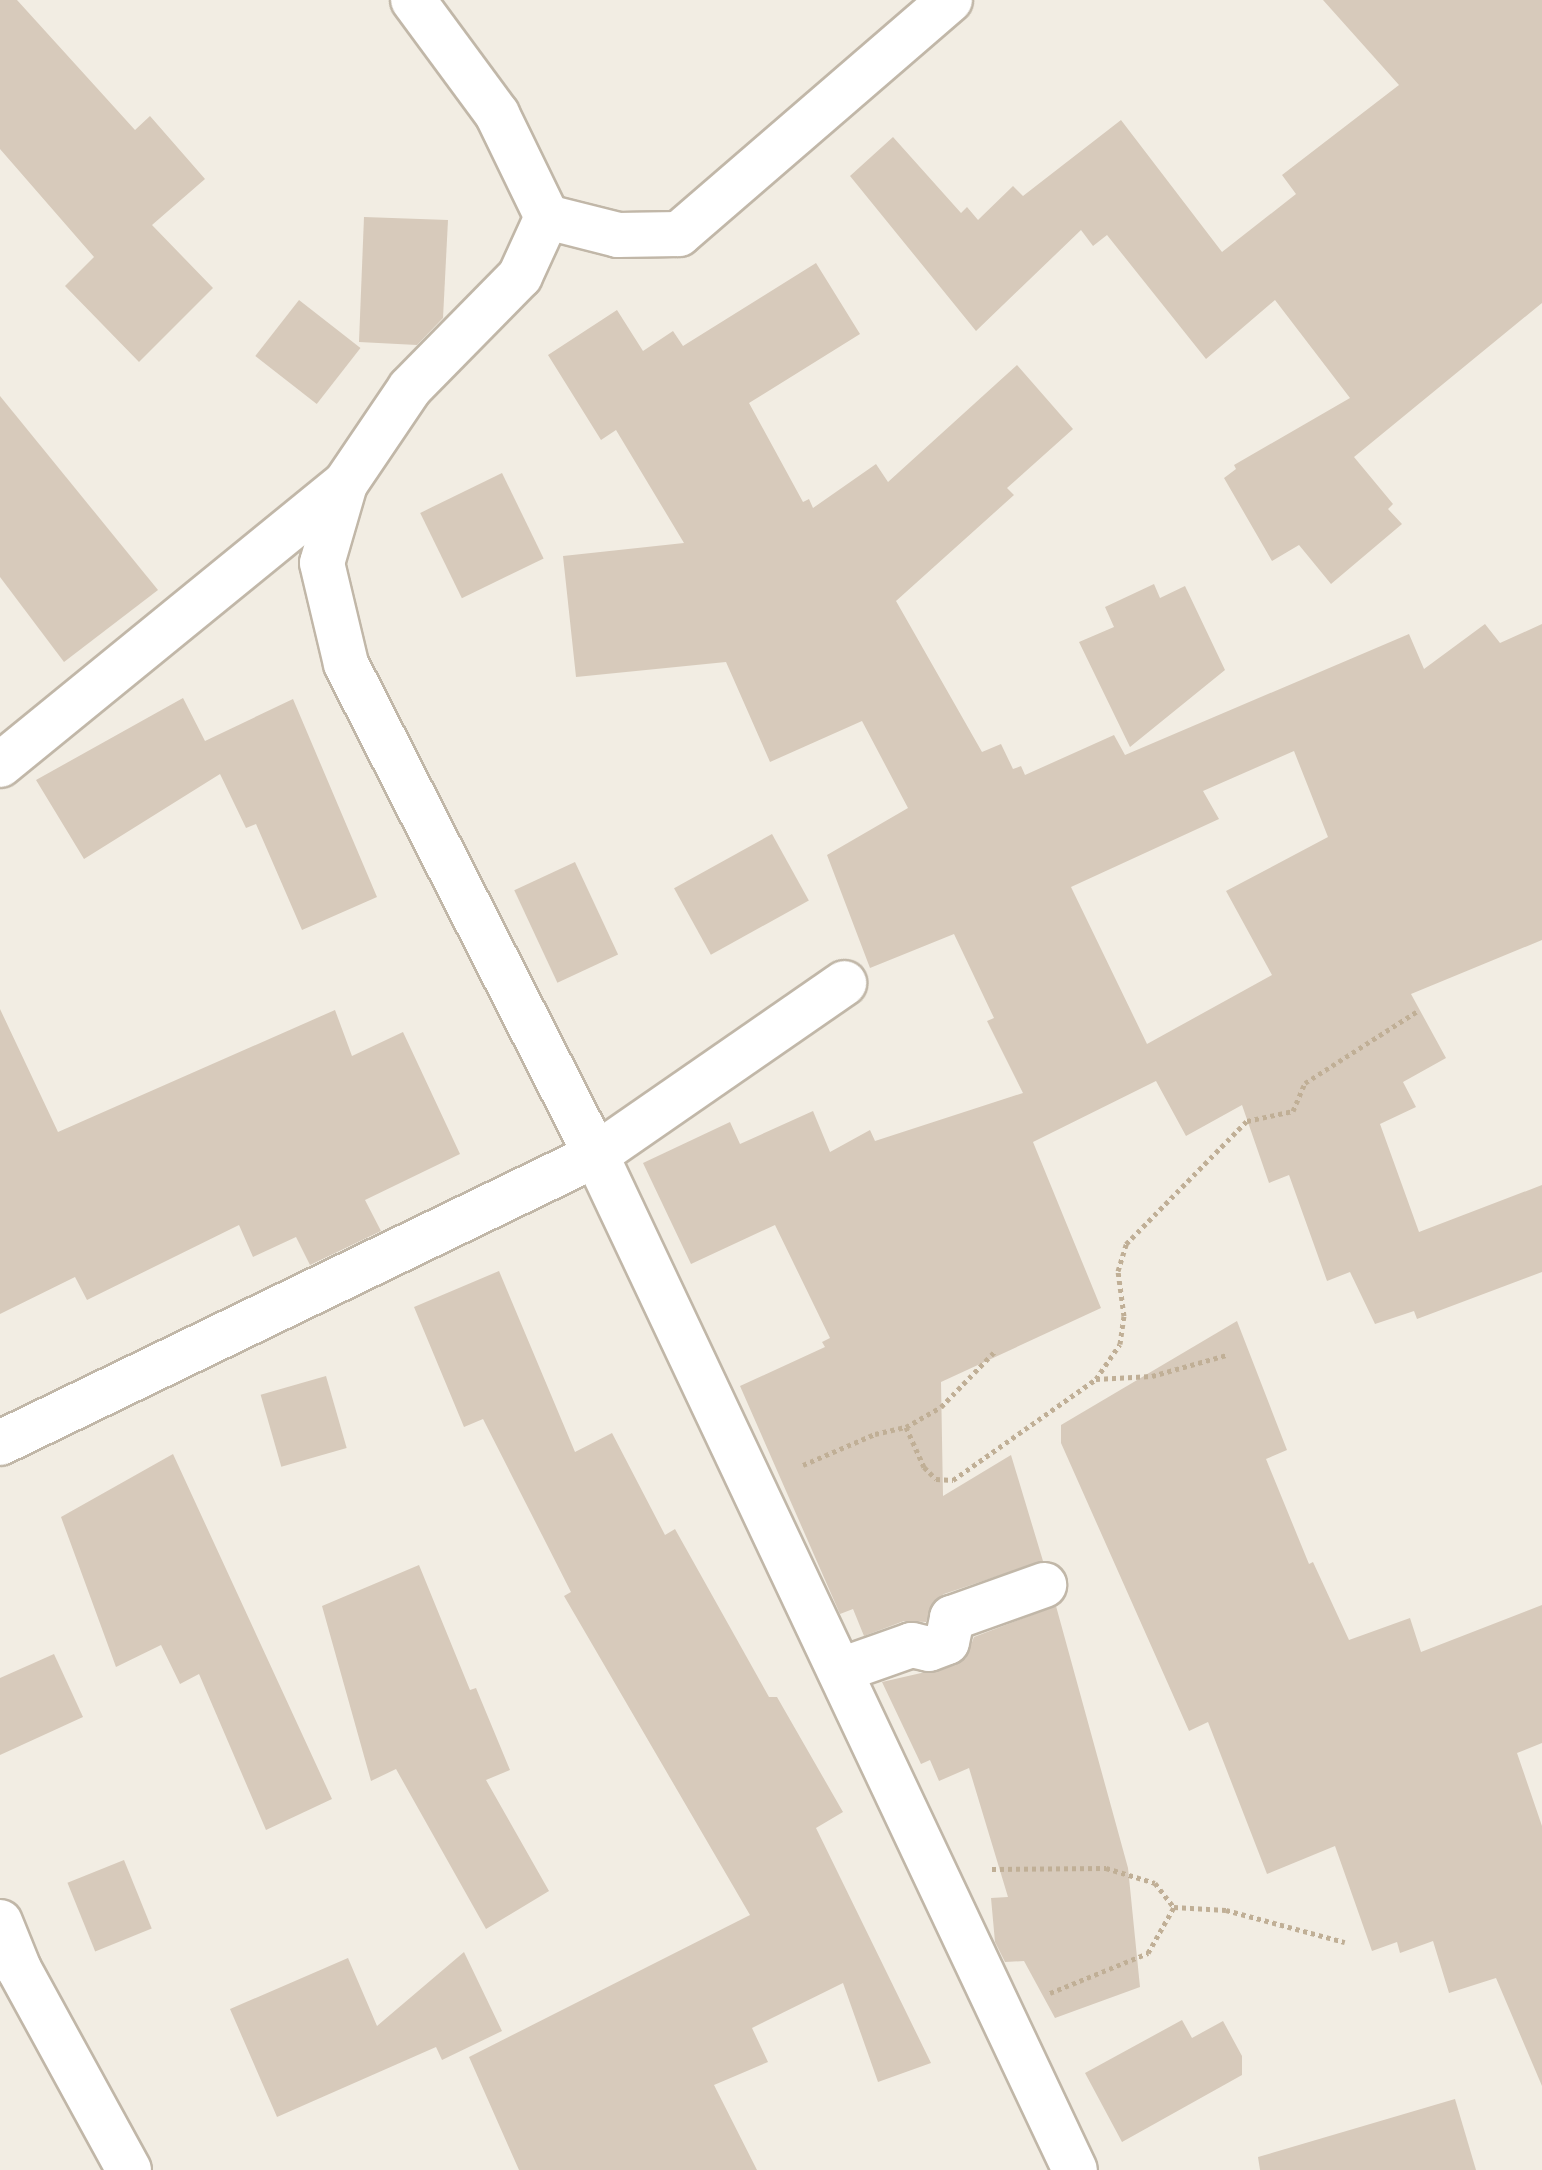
<!DOCTYPE html>
<html>
<head>
<meta charset="utf-8">
<style>
	body { margin:0 }
	#map { position:relative; width:1542px; height:2170px; overflow:hidden; background:#f2ede3; font-family:Signika,sans-serif }
	div>[style] { position:absolute }
	[style*='--x'] { left:calc(var(--x)*1px); top:calc(var(--y)*1px); width:calc(var(--w)*1px); rotate:calc(var(--a)*1deg) }
	.building>* { inset:0; background:#d7cabb; transform-origin:0 0 }
	.path>* { height:5px; margin-top:-2.5px; transform-origin:0; background:repeating-linear-gradient(90deg,#c0af96 0 4px,transparent 0 8px) }
	.roads { filter:drop-shadow(2px 0 #c1b7a8) drop-shadow(-2px 0 #c1b7a8) drop-shadow(0 2px #c1b7a8) drop-shadow(0 -2px #c1b7a8) }
	.minor>* { height:44px; margin:-22px; padding:0 22px; transform-origin:22px; border-radius:22px; background:#fff }
	span { translate:-50% -50%; white-space:nowrap; text-align:center; line-height:1.15; -webkit-text-stroke:7px #fff; paint-order:stroke }
</style>
</head>
<body>
<div id="map">
	<div class="building">
		<i style="clip-path:polygon(0 0,17px 0,135px 130px,150px 116px,205px 179px,152px 225px,213px 288px,139px 362px,65px 286px,94px 257px,0 149px)"></i>
		<i style="clip-path:polygon(1323px 0,1542px 0,1542px 303px,1354px 457px,1393px 504px,1388px 509px,1402px 524px,1331px 584px,1299px 545px,1272px 561px,1224px 478px,1236px 469px,1234px 465px,1350px 398px,1275px 300px,1206px 359px,1107px 235px,1093px 246px,1081px 230px,976px 331px,850px 176px,893px 137px,961px 213px,967px 207px,978px 220px,1013px 186px,1023px 196px,1121px 120px,1222px 252px,1296px 194px,1282px 175px,1399px 85px)"></i>
		<i style="clip-path:polygon(364px 217px,448px 220px,443px 318px,417px 345px,359px 342px)"></i>
		<i style="clip-path:polygon(evenodd,816px 263px,860px 334px,749px 403px,803px 502px,809px 499px,813px 508px,876px 464px,888px 482px,1017px 365px,1073px 429px,1007px 488px,1014px 495px,896px 601px,982px 752px,1001px 744px,1013px 769px,1021px 766px,1025px 775px,1114px 735px,1125px 755px,1409px 634px,1424px 669px,1485px 624px,1500px 643px,1542px 624px,1542px 940px,1411px 994px,1446px 1058px,1403px 1082px,1416px 1107px,1380px 1124px,1419px 1232px,1542px 1185px,1542px 1272px,1417px 1319px,1414px 1311px,1375px 1324px,1350px 1272px,1327px 1281px,1289px 1175px,1269px 1183px,1242px 1105px,1186px 1136px,1156px 1081px,1033px 1142px,1101px 1308px,941px 1382px,943px 1496px,1011px 1455px,1043px 1561px,944px 1594px,933px 1602px,926px 1622px,904px 1621px,864px 1636px,853px 1609px,840px 1614px,740px 1386px,825px 1347px,822px 1342px,830px 1338px,775px 1225px,691px 1264px,643px 1163px,730px 1122px,740px 1144px,813px 1111px,830px 1152px,870px 1130px,875px 1141px,1023px 1093px,987px 1021px,994px 1018px,954px 934px,870px 968px,827px 855px,908px 808px,862px 721px,770px 762px,726px 662px,576px 677px,563px 556px,684px 543px,616px 430px,601px 440px,548px 355px,617px 310px,643px 351px,673px 331px,683px 346px,816px 263px,1294px 751px,1328px 837px,1226px 891px,1272px 975px,1147px 1044px,1071px 887px,1219px 819px,1203px 791px,1294px 751px)"></i>
		<i style="left:299px;top:300px;width:78px;height:71px;rotate:38deg"></i>
		<i style="clip-path:polygon(0 396px,158px 590px,64px 662px,0 577px)"></i>
		<i style="left:502px;top:473px;width:95px;height:91px;rotate:64deg"></i>
		<i style="clip-path:polygon(1154px 584px,1160px 598px,1185px 586px,1225px 670px,1130px 747px,1079px 642px,1114px 627px,1105px 607px)"></i>
		<i style="clip-path:polygon(183px 698px,205px 741px,293px 699px,377px 897px,302px 930px,256px 824px,246px 828px,220px 774px,84px 859px,36px 780px)"></i>
		<i style="left:772px;top:834px;width:76px;height:112px;rotate:61deg"></i>
		<i style="left:575px;top:862px;width:102px;height:67px;rotate:65deg"></i>
		<i style="clip-path:polygon(0 1009px,58px 1132px,335px 1010px,352px 1056px,403px 1032px,460px 1154px,365px 1200px,381px 1231px,310px 1265px,296px 1237px,253px 1257px,239px 1225px,87px 1300px,75px 1277px,0 1314px)"></i>
		<i style="clip-path:polygon(499px 1271px,575px 1452px,612px 1433px,665px 1535px,675px 1529px,769px 1697px,777px 1697px,843px 1812px,816px 1828px,931px 2063px,878px 2082px,843px 1983px,752px 2028px,768px 2062px,714px 2085px,757px 2170px,519px 2170px,469px 2057px,750px 1915px,564px 1596px,571px 1592px,483px 1419px,464px 1427px,414px 1307px)"></i>
		<i style="clip-path:polygon(1237px 1321px,1287px 1450px,1266px 1459px,1309px 1564px,1313px 1562px,1349px 1640px,1410px 1618px,1421px 1652px,1542px 1605px,1542px 1743px,1517px 1753px,1542px 1826px,1542px 2086px,1496px 1978px,1449px 1993px,1433px 1941px,1400px 1953px,1397px 1942px,1372px 1951px,1335px 1846px,1267px 1874px,1208px 1722px,1189px 1731px,1061px 1443px,1061px 1425px)"></i>
		<i style="left:326px;top:1376px;width:75px;height:68px;rotate:74deg"></i>
		<i style="clip-path:polygon(173px 1454px,332px 1799px,266px 1830px,199px 1674px,180px 1684px,161px 1645px,116px 1667px,61px 1517px)"></i>
		<i style="clip-path:polygon(419px 1565px,470px 1690px,476px 1688px,510px 1770px,486px 1780px,549px 1891px,486px 1929px,396px 1769px,371px 1781px,322px 1606px)"></i>
		<i style="clip-path:polygon(1056px 1606px,1128px 1868px,1140px 1987px,1055px 2018px,1024px 1961px,1005px 1962px,995px 1942px,991px 1898px,1008px 1897px,969px 1768px,939px 1781px,930px 1760px,921px 1764px,882px 1682px,956px 1665px,966px 1658px,974px 1637px)"></i>
		<i style="clip-path:polygon(54px 1654px,83px 1717px,0 1755px,0 1678px)"></i>
		<i style="left:124px;top:1860px;width:74px;height:61px;rotate:68deg"></i>
		<i style="clip-path:polygon(464px 1952px,502px 2031px,442px 2060px,436px 2047px,277px 2117px,230px 2009px,348px 1958px,377px 2026px)"></i>
		<i style="clip-path:polygon(1182px 2020px,1192px 2038px,1223px 2021px,1242px 2056px,1242px 2075px,1122px 2142px,1085px 2073px)"></i>
		<i style="clip-path:polygon(1455px 2099px,1476px 2170px,1260px 2170px,1258px 2157px)"></i>
	</div>
	<div class="path">
		<i style="--x:1096;--y:1379;--w:42;--a:-55.6"></i>
		<i style="--x:1120;--y:1344;--w:28;--a:-82"></i>
		<i style="--x:1124;--y:1316;--w:45;--a:-97.6"></i>
		<i style="--x:1118;--y:1271;--w:28;--a:-73"></i>
		<i style="--x:1126;--y:1244;--w:173;--a:-45.5"></i>
		<i style="--x:1247;--y:1121;--w:47;--a:-12.3"></i>
		<i style="--x:1293;--y:1111;--w:30;--a:-67"></i>
		<i style="--x:1305;--y:1083;--w:135;--a:-32.6"></i>
		<i style="--x:906;--y:1427;--w:44;--a:65.8"></i>
		<i style="--x:924;--y:1467;--w:17;--a:45"></i>
		<i style="--x:936;--y:1479;--w:17;--a:3"></i>
		<i style="--x:953;--y:1480;--w:175;--a:-35.2"></i>
		<i style="--x:1096;--y:1379;--w:56;--a:-3.1"></i>
		<i style="--x:1152;--y:1376;--w:77;--a:-15.8"></i>
		<i style="--x:803;--y:1465;--w:78;--a:-23.3"></i>
		<i style="--x:875;--y:1434;--w:32;--a:-13"></i>
		<i style="--x:906;--y:1427;--w:40;--a:-29.7"></i>
		<i style="--x:941;--y:1407;--w:78;--a:-46"></i>
		<i style="--x:992;--y:1869;--w:114;--a:-0.5"></i>
		<i style="--x:1106;--y:1868;--w:51;--a:17"></i>
		<i style="--x:1155;--y:1883;--w:31;--a:52"></i>
		<i style="--x:1174;--y:1907;--w:52;--a:3.3"></i>
		<i style="--x:1226;--y:1910;--w:123;--a:15.1"></i>
		<i style="--x:1050;--y:1993;--w:106;--a:-22.2"></i>
		<i style="--x:1148;--y:1953;--w:53;--a:-60.5"></i>
	</div>
	<div class="roads">
		<div class="minor">
			<i style="--x:413;--y:0;--w:142;--a:53.6"></i>
			<i style="--x:497;--y:114;--w:114;--a:64.1"></i>
			<i style="--x:547;--y:217;--w:65;--a:114.6"></i>
			<i style="--x:520;--y:276;--w:157;--a:134.5"></i>
			<i style="--x:410;--y:388;--w:116;--a:124.1"></i>
			<i style="--x:345;--y:484;--w:82;--a:106.2"></i>
			<i style="--x:322;--y:563;--w:104;--a:76.6"></i>
			<i style="--x:346;--y:664;--w:551;--a:63.02"></i>
			<i style="--x:596;--y:1155;--w:1122;--a:64.74"></i>
			<i style="--x:547;--y:217;--w:73;--a:14.2"></i>
			<i style="--x:618;--y:235;--w:61;--a:-0.9"></i>
			<i style="--x:679;--y:234;--w:358;--a:-40.8"></i>
			<i style="--x:0;--y:765;--w:445;--a:-39.2"></i>
			<i style="--x:0;--y:1443;--w:662;--a:-25.79"></i>
			<i style="--x:596;--y:1155;--w:302;--a:-34.7"></i>
			<i style="--x:841;--y:1670;--w:75;--a:-19.4"></i>
			<i style="--x:912;--y:1645;--w:17;--a:13"></i>
			<i style="--x:929;--y:1649;--w:19;--a:-21"></i>
			<i style="--x:947;--y:1642;--w:25;--a:-78"></i>
			<i style="--x:952;--y:1618;--w:98;--a:-19.7"></i>
			<i style="--x:0;--y:1922;--w:51;--a:68"></i>
			<i style="--x:19;--y:1969;--w:229;--a:61.3"></i>
		</div>
	</div>
</div>
</body>
</html>
